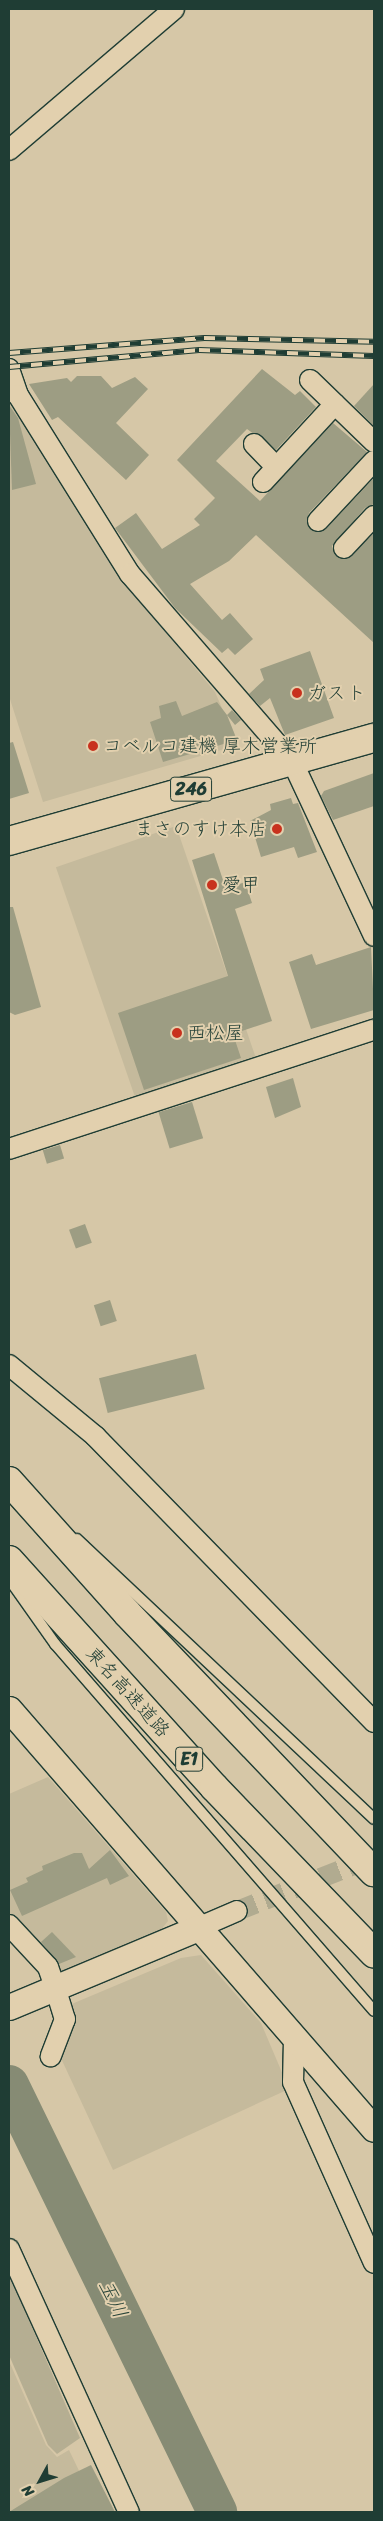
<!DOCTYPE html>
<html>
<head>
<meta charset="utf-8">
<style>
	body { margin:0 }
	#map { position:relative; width:383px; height:2521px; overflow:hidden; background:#d6c7a7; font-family:Sriracha,"Klee One",sans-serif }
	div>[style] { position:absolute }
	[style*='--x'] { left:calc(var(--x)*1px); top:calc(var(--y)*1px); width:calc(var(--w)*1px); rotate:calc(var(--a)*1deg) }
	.built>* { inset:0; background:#c5ba9c; transform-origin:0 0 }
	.green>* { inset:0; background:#b5ae92 }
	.river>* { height:40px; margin:-20px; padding:0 20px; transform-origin:20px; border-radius:20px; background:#868b74 }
	.building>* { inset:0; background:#9d9d83; transform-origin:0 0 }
	.minor-tunnel>* { height:20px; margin-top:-10px; transform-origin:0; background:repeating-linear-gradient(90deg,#b1ab90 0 20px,transparent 0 30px) }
	.roads { filter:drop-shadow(1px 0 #1f3d34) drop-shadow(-1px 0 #1f3d34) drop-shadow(0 1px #1f3d34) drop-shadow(0 -1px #1f3d34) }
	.service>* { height:10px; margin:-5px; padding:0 5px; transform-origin:5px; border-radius:5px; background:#e2d0ae }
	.minor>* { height:20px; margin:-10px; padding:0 10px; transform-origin:10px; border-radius:10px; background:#e2d0ae }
	.tertiary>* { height:25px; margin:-12.5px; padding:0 12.5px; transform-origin:12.5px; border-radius:12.5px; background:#e2d0ae }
	.trunk>* { height:28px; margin:-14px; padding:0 14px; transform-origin:14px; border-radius:14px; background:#e2d0ae }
	.motorway>* { height:28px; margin:-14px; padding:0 14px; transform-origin:14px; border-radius:14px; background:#e2d0ae }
	.rail>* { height:5.5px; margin-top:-2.75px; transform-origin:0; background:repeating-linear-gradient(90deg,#e2d0ae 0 11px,#1f3d34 0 22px); box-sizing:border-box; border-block:1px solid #1f3d34 }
	.dots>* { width:14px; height:14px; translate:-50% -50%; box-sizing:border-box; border:2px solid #e2d0ae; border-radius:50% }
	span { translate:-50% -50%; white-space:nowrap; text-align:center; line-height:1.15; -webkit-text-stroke:4px #e2d0ae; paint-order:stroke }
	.shield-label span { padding:1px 4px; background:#e2d0ae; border:1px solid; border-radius:4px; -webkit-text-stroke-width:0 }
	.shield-label { font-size:18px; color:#1f3d34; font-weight:700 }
	.poi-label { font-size:19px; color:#1f3d34 }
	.left { translate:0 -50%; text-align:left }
	.right { translate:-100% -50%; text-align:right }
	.street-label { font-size:19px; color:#1f3d34 }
	.water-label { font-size:20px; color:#29453a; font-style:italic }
	.frame { position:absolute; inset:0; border:10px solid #1f3d34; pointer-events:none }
	.north { position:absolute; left:15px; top:2456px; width:50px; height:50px; -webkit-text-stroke:4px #e2d0ae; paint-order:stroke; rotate:231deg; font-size:14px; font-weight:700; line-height:20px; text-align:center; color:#1f3d34 }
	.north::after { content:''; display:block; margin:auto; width:18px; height:22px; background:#1f3d34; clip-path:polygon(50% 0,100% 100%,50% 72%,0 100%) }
</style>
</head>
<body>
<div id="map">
	<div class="built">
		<i style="clip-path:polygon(9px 396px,119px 576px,215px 692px,238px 745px,43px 802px,9px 696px)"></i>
		<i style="left:176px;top:826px;width:249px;height:127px;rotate:71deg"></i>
		<i style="clip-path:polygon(48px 1777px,166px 1912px,168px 1921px,156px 1936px,55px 1974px,9px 1915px,9px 1794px)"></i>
		<i style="clip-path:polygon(201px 1955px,261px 2023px,289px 2089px,113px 2170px,59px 2054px,67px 2006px,181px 1958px)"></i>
		<i style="clip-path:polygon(9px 2361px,46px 2445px,57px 2457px,69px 2450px,99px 2512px,9px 2512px)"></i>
	</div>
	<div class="green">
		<i style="clip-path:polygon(9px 2274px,80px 2438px,57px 2454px,48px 2445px,9px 2355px)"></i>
	</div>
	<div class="river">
		<i style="--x:9;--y:2085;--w:475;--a:64"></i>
	</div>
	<div class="building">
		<i style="clip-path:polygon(262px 369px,295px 395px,300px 391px,316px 407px,276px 450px,247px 429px,216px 461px,260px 501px,333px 423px,367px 452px,309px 513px,307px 524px,315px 532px,326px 529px,374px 478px,374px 504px,365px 508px,332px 546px,336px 556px,347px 559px,374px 533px,374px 643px,256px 535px,229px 561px,190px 584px,222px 620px,230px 613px,253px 639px,235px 655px,228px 648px,222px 653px,175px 608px,115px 528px,136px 513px,162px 549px,200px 525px,194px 519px,215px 498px,177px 460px)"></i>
		<i style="clip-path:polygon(77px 376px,101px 376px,112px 388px,135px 377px,148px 389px,116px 423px,149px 455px,126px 480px,58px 417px,52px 420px,29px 384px,67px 378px,71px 382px)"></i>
		<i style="clip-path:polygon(374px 384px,374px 426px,354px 406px)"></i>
		<i style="clip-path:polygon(9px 405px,18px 418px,36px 484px,12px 490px)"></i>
		<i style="clip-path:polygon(310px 651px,334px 718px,285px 735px,270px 698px,260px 706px,249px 694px,264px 680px,260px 669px)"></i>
		<i style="clip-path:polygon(176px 701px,182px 716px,217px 702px,227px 715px,232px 710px,241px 720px,235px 725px,227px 715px,237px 740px,163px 762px,150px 722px,161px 718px,159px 706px)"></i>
		<i style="clip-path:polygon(13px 742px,29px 793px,9px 799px,9px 743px)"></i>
		<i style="clip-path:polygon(374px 773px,374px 806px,333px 820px,321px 796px,324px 791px)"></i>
		<i style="clip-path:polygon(291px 798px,293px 804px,298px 803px,317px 852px,298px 858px,294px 847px,261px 857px,250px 821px,271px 810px,270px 804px)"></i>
		<i style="clip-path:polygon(214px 853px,226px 889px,245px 882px,252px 903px,235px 909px,272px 1021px,233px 1034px,241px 1058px,144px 1090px,118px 1013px,228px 976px,192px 860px)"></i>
		<i style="clip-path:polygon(9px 907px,13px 907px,41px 1007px,15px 1015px,9px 1012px)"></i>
		<i style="clip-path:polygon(371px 947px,374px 1010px,311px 1029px,289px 962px,312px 954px,316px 965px)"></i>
		<i style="clip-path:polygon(293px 1078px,301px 1107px,275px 1118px,266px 1087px)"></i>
		<i style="left:192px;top:1102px;width:38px;height:35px;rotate:73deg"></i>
		<i style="left:60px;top:1145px;width:14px;height:18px;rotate:73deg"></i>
		<i style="left:85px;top:1224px;width:20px;height:17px;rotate:70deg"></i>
		<i style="left:110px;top:1300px;width:22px;height:17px;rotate:72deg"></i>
		<i style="left:196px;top:1354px;width:36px;height:100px;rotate:76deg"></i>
		<i style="clip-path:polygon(110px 1850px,129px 1876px,110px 1885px,107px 1878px,22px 1916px,10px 1890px,28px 1882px,26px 1878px,43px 1870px,42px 1866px,74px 1853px,82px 1853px,89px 1869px)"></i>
		<i style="clip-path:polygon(52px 1932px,76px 1957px,59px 1964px,41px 1942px)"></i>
		<i style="clip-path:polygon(91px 2465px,115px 2512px,9px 2512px,64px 2478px)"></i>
	</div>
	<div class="minor-tunnel">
		<i style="--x:237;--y:1911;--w:147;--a:-21.5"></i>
	</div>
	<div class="roads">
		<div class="service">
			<i style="--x:77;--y:1539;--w:408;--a:43.3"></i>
			<i style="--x:9;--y:1579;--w:80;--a:54.7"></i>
			<i style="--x:55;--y:1644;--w:486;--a:49"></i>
		</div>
		<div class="minor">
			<i style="--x:9;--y:150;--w:217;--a:-40.5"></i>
			<i style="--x:9;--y:369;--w:28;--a:71"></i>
			<i style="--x:18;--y:395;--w:211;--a:58"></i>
			<i style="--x:130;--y:574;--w:247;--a:49.1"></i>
			<i style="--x:292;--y:761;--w:193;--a:64.9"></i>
			<i style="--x:310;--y:380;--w:89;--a:44.1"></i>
			<i style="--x:254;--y:444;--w:32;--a:46"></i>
			<i style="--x:263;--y:482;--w:106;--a:-47.3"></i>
			<i style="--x:318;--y:521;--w:82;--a:-47"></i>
			<i style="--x:344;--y:548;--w:44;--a:-46.8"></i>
			<i style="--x:9;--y:1149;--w:384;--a:-18.1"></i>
			<i style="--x:9;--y:1365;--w:112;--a:39.5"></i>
			<i style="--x:95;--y:1436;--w:400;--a:45.7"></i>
			<i style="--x:9;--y:1925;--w:57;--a:47.1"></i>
			<i style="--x:48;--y:1967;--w:21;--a:71"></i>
			<i style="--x:55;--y:1987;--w:34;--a:73"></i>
			<i style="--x:65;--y:2019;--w:40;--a:111"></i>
			<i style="--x:200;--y:1927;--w:40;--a:-23.4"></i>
			<i style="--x:294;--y:2039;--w:43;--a:91.3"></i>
			<i style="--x:293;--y:2082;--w:198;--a:65.9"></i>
			<i style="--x:9;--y:2249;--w:289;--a:65.5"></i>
		</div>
		<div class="tertiary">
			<i style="--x:9;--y:1709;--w:556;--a:49.01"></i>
			<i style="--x:9;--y:2007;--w:207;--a:-22.7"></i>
		</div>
		<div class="trunk">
			<i style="--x:9;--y:841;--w:379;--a:-15.8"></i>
		</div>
		<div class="motorway">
			<i style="--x:9;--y:1481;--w:177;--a:48.2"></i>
			<i style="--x:127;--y:1613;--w:358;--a:46.4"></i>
			<i style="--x:9;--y:1560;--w:306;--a:47.9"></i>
			<i style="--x:214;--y:1787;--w:231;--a:46.1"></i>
		</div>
	</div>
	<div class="rail">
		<i style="--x:9;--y:353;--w:196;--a:-4.4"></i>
		<i style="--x:204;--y:338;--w:170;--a:1.3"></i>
		<i style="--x:9;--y:367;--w:191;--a:-5.1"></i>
		<i style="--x:199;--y:350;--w:175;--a:2"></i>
	</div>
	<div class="dots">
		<i style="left:297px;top:693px;background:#c8321e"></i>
		<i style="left:93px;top:746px;background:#c8321e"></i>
		<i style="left:277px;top:829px;background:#c8321e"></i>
		<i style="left:212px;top:885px;background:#c8321e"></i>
		<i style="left:177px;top:1033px;background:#c8321e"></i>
	</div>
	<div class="shield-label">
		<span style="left:191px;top:789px">246</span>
		<span style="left:189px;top:1759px">E1</span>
	</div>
	<div class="poi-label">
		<span class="left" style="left:307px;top:693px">ガスト</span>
		<span class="left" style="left:103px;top:746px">コベルコ建機 厚木営業所</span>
		<span class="right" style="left:267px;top:829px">まさのすけ本店</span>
		<span class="left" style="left:222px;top:885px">愛甲</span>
		<span class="left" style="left:187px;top:1033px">西松屋</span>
	</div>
	<div class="street-label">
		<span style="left:128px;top:1692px;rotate:48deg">東名高速道路</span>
	</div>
	<div class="water-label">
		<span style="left:113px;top:2299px;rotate:64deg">玉川</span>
	</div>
	<div class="frame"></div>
	<div class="north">N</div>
</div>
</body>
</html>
